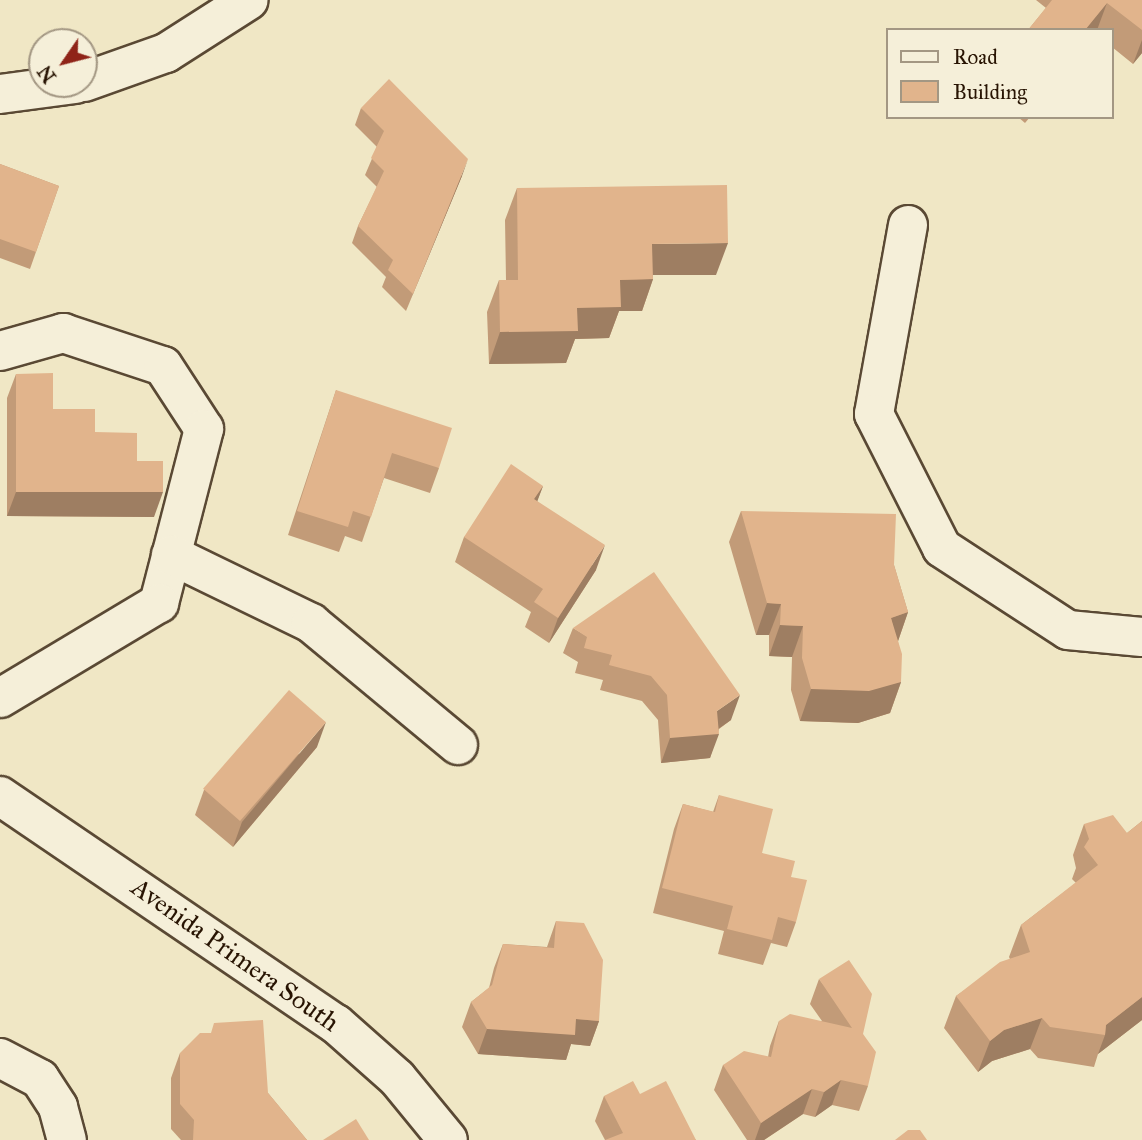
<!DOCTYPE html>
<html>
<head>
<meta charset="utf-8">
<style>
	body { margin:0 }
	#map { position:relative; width:1142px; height:1140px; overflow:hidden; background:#f0e7c5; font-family:"IM FELL Great Primer",serif }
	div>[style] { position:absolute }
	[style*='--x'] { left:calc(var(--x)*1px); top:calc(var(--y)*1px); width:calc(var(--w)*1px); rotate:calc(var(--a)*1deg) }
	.roads { filter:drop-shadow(2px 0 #5a4934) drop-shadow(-2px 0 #5a4934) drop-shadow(0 2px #5a4934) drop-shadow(0 -2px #5a4934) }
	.minor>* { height:38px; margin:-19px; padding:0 19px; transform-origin:19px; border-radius:19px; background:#f5efd9 }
	.wall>* { inset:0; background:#c29b78 }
	.shaded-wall>* { inset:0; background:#9e7e62 }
	.building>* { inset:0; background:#e1b48c; transform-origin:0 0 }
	span { translate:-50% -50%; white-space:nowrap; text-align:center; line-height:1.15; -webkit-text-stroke:5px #f5efd9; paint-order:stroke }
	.street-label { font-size:26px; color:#281403 }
	.legend { position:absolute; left:886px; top:28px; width:228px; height:91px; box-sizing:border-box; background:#f5efd9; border:2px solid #a39783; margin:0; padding:9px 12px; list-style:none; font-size:21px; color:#281403 }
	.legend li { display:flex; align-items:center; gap:14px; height:35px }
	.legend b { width:35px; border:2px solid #a39783 }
	.north { position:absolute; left:28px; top:28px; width:70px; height:70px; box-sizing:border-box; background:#f5efd9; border:2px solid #a39783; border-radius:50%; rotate:235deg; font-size:19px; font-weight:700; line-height:28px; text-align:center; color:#281403 }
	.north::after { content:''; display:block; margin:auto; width:24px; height:32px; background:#8f2418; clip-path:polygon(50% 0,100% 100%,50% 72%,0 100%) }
</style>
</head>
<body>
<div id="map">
	<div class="roads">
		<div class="minor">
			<i style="--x:84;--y:82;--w:87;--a:-19.5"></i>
			<i style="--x:166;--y:53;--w:98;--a:-32.6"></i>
			<i style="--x:0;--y:94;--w:76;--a:-7.6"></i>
			<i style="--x:908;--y:225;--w:192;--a:100.2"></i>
			<i style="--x:874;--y:414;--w:150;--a:63.1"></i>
			<i style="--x:942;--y:548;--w:150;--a:33.1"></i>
			<i style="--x:1068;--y:630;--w:74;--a:5.4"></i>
			<i style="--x:0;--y:351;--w:66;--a:-15.9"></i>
			<i style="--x:63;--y:333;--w:105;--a:18.3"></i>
			<i style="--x:163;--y:366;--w:75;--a:56.9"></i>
			<i style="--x:204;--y:429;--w:180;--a:104.5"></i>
			<i style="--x:159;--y:603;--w:185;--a:149.1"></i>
			<i style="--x:171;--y:555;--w:156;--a:25.9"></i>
			<i style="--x:311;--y:623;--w:191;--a:39.7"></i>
			<i style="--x:0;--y:796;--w:406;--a:34.2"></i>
			<i style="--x:336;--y:1024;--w:81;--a:41.5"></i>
			<i style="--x:397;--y:1078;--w:80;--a:50.6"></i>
			<i style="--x:0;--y:1058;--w:45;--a:27.7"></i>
			<i style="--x:40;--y:1079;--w:33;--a:57"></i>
			<i style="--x:58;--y:1107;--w:34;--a:75"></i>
		</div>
	</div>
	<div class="wall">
		<i style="clip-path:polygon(1036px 0,1142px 0,1142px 53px,1133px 64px,1112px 47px,1112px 30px,1028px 30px,1046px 8px)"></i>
		<i style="clip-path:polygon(361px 108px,462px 176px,406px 311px,382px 287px,386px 277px,352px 243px,358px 226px,377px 187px,365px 175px,377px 147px,355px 125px)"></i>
		<i style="clip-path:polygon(1018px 117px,1030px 117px,1025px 123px)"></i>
		<i style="clip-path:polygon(0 164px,59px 186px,30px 269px,0 258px)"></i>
		<i style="clip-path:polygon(517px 188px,716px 275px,653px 275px,653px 279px,642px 311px,619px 311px,609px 338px,575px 339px,566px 363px,489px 364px,487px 312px,499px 280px,506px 280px,505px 220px)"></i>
		<i style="clip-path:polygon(16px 374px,53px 409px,95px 432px,137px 461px,154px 517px,7px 516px,7px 398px)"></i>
		<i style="clip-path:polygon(336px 390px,439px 468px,430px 493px,384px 478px,362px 542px,345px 536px,339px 552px,288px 535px)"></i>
		<i style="clip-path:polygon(543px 486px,537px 501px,596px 570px,549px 643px,525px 627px,531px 612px,455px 562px,464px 537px)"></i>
		<i style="clip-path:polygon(741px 511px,894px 565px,908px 612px,898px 641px,901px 682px,890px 713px,858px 723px,800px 721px,791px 690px,792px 657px,769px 656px,769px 635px,756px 635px,729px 542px)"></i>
		<i style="clip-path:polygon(573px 628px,731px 720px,719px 729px,710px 758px,661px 763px,658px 720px,642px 701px,600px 690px,603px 680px,575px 673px,578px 662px,563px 653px)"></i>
		<i style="clip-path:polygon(317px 747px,233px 847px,195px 815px,204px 790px)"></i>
		<i style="clip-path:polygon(719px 795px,762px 853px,791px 877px,796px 922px,787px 947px,771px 943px,763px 965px,718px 954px,724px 931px,653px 913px,674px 829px,683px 804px,713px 812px)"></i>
		<i style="clip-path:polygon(1142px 821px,1142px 1020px,1098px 1054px,1094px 1067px,1038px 1058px,1030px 1049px,992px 1061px,978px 1072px,944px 1028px,956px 996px,1010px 959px,1009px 957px,1021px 925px,1076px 883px,1072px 879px,1076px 868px,1073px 855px,1084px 824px,1127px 833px)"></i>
		<i style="clip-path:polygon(556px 921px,599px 1021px,590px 1046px,571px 1044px,566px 1060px,478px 1054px,462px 1027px,471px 1002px,489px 988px,494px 968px,503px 944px,547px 947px)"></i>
		<i style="clip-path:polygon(819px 979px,863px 1034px,868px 1086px,859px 1111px,832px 1105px,815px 1117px,803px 1114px,764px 1140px,747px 1140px,714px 1090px,723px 1065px,768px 1057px,770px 1046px,779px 1021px,822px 1021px,810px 1004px)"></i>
		<i style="clip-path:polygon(180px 1053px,268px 1093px,307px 1140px,181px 1140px,171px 1129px,171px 1078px)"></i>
		<i style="clip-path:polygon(640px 1094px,696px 1140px,605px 1140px,595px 1121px,604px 1096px)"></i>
	</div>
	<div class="shaded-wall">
		<i style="clip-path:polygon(1107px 3px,1097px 30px,1085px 30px)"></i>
		<i style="clip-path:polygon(1142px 40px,1142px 53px,1133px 64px)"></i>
		<i style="clip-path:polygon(468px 159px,462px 176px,406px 311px,413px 294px)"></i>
		<i style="clip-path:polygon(728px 243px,716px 275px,641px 275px,652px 244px)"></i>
		<i style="clip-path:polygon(653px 279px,642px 311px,619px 311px,609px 338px,575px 339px,566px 363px,489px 364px,500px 332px,577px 308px,620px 280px)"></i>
		<i style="clip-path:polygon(543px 486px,534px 510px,534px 499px)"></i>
		<i style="clip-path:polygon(16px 492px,163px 492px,154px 517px,7px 516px)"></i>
		<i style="clip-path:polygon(605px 545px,596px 570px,549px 643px,558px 618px)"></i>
		<i style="clip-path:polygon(767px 603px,781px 604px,769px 635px,756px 635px)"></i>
		<i style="clip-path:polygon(908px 612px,897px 644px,891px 618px)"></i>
		<i style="clip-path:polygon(780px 625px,803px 626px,792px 657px,769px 656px)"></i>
		<i style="clip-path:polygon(901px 682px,890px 713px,858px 723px,800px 721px,811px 689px)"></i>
		<i style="clip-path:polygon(740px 695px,731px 720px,711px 734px,719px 734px,710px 758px,661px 763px,670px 738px,717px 711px)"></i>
		<i style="clip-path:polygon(326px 722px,317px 747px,233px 847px,242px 822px)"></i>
		<i style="clip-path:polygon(1142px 997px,1142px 1020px,1098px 1054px,1105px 1035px,1106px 1025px)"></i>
		<i style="clip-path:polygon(1042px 1018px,1030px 1049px,992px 1061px,978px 1072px,990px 1041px,1004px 1030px)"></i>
		<i style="clip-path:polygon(576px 1019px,599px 1021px,590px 1046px,571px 1044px,566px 1060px,478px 1054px,487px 1029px)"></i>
		<i style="clip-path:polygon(841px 1080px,832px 1105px,815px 1117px,824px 1092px)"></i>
		<i style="clip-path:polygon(812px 1089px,803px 1114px,764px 1140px,755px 1140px,761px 1123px)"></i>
	</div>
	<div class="building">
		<i style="clip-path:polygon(1052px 0,1142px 0,1142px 30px,1107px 3px,1085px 30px,1028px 30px)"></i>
		<i style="clip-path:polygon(389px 79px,468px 159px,413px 294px,388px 270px,393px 260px,358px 226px,384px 171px,371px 158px,384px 131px,361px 108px)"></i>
		<i style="clip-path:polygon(0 164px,59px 186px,36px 252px,0 239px)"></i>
		<i style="clip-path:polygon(727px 185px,728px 243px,652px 244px,653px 279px,620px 280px,621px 307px,577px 308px,578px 331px,500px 332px,499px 280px,518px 280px,517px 188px)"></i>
		<i style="clip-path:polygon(53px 373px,53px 409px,95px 409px,95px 432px,137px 433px,137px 461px,163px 461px,163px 492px,16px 492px,16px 374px)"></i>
		<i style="clip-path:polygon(336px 390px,452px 428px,439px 468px,392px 453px,371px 517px,353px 511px,348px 527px,297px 511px)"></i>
		<i style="clip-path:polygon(511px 464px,543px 486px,534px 499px,605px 545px,558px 618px,534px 602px,543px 589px,464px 537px)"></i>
		<i style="clip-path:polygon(741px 511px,896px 514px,894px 565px,908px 612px,891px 618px,902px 654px,901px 682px,869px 691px,811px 689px,802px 658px,803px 626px,780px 625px,781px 604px,767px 603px)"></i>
		<i style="clip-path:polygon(654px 572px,740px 695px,717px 711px,719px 734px,670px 738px,667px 695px,651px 676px,609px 665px,612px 655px,584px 648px,587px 637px,573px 628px)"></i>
		<i style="left:289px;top:690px;width:49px;height:131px;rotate:41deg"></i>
		<i style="clip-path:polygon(719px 795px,773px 809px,762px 853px,795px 861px,791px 877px,807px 880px,796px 922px,778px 917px,772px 940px,727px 929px,733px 906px,662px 888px,683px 804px,715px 812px)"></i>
		<i style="clip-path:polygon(1113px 815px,1127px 833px,1142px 821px,1142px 997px,1106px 1025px,1105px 1035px,1050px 1027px,1042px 1018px,1004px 1030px,990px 1041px,956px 996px,1000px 962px,1030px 952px,1021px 925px,1098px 865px,1084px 847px,1089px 839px,1084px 824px)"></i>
		<i style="clip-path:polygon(556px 921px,584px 923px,603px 960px,599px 1021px,576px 1019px,575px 1035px,487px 1029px,471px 1002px,492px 985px,503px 944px,554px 948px)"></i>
		<i style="clip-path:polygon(849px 960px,872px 994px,863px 1034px,876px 1052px,868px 1086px,841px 1080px,824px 1092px,812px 1089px,761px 1123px,723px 1065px,744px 1051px,771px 1057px,779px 1021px,790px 1014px,852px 1028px,819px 979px)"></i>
		<i style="clip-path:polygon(263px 1020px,268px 1093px,307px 1140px,193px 1140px,194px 1120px,180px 1104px,180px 1053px,200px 1033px,211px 1033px,214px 1023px)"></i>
		<i style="clip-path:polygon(633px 1081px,640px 1094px,666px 1081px,696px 1140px,605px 1140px,623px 1133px,604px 1096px)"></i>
		<i style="clip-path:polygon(356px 1119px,369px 1140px,323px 1140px)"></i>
		<i style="clip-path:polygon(908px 1130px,920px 1130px,927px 1140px,895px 1140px)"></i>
	</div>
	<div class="street-label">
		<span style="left:235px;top:955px;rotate:35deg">Avenida Primera South</span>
	</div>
	<ul class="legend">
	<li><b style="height:9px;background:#f5efd9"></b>Road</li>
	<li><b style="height:19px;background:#e1b48c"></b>Building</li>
	</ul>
	<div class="north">N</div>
</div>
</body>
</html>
